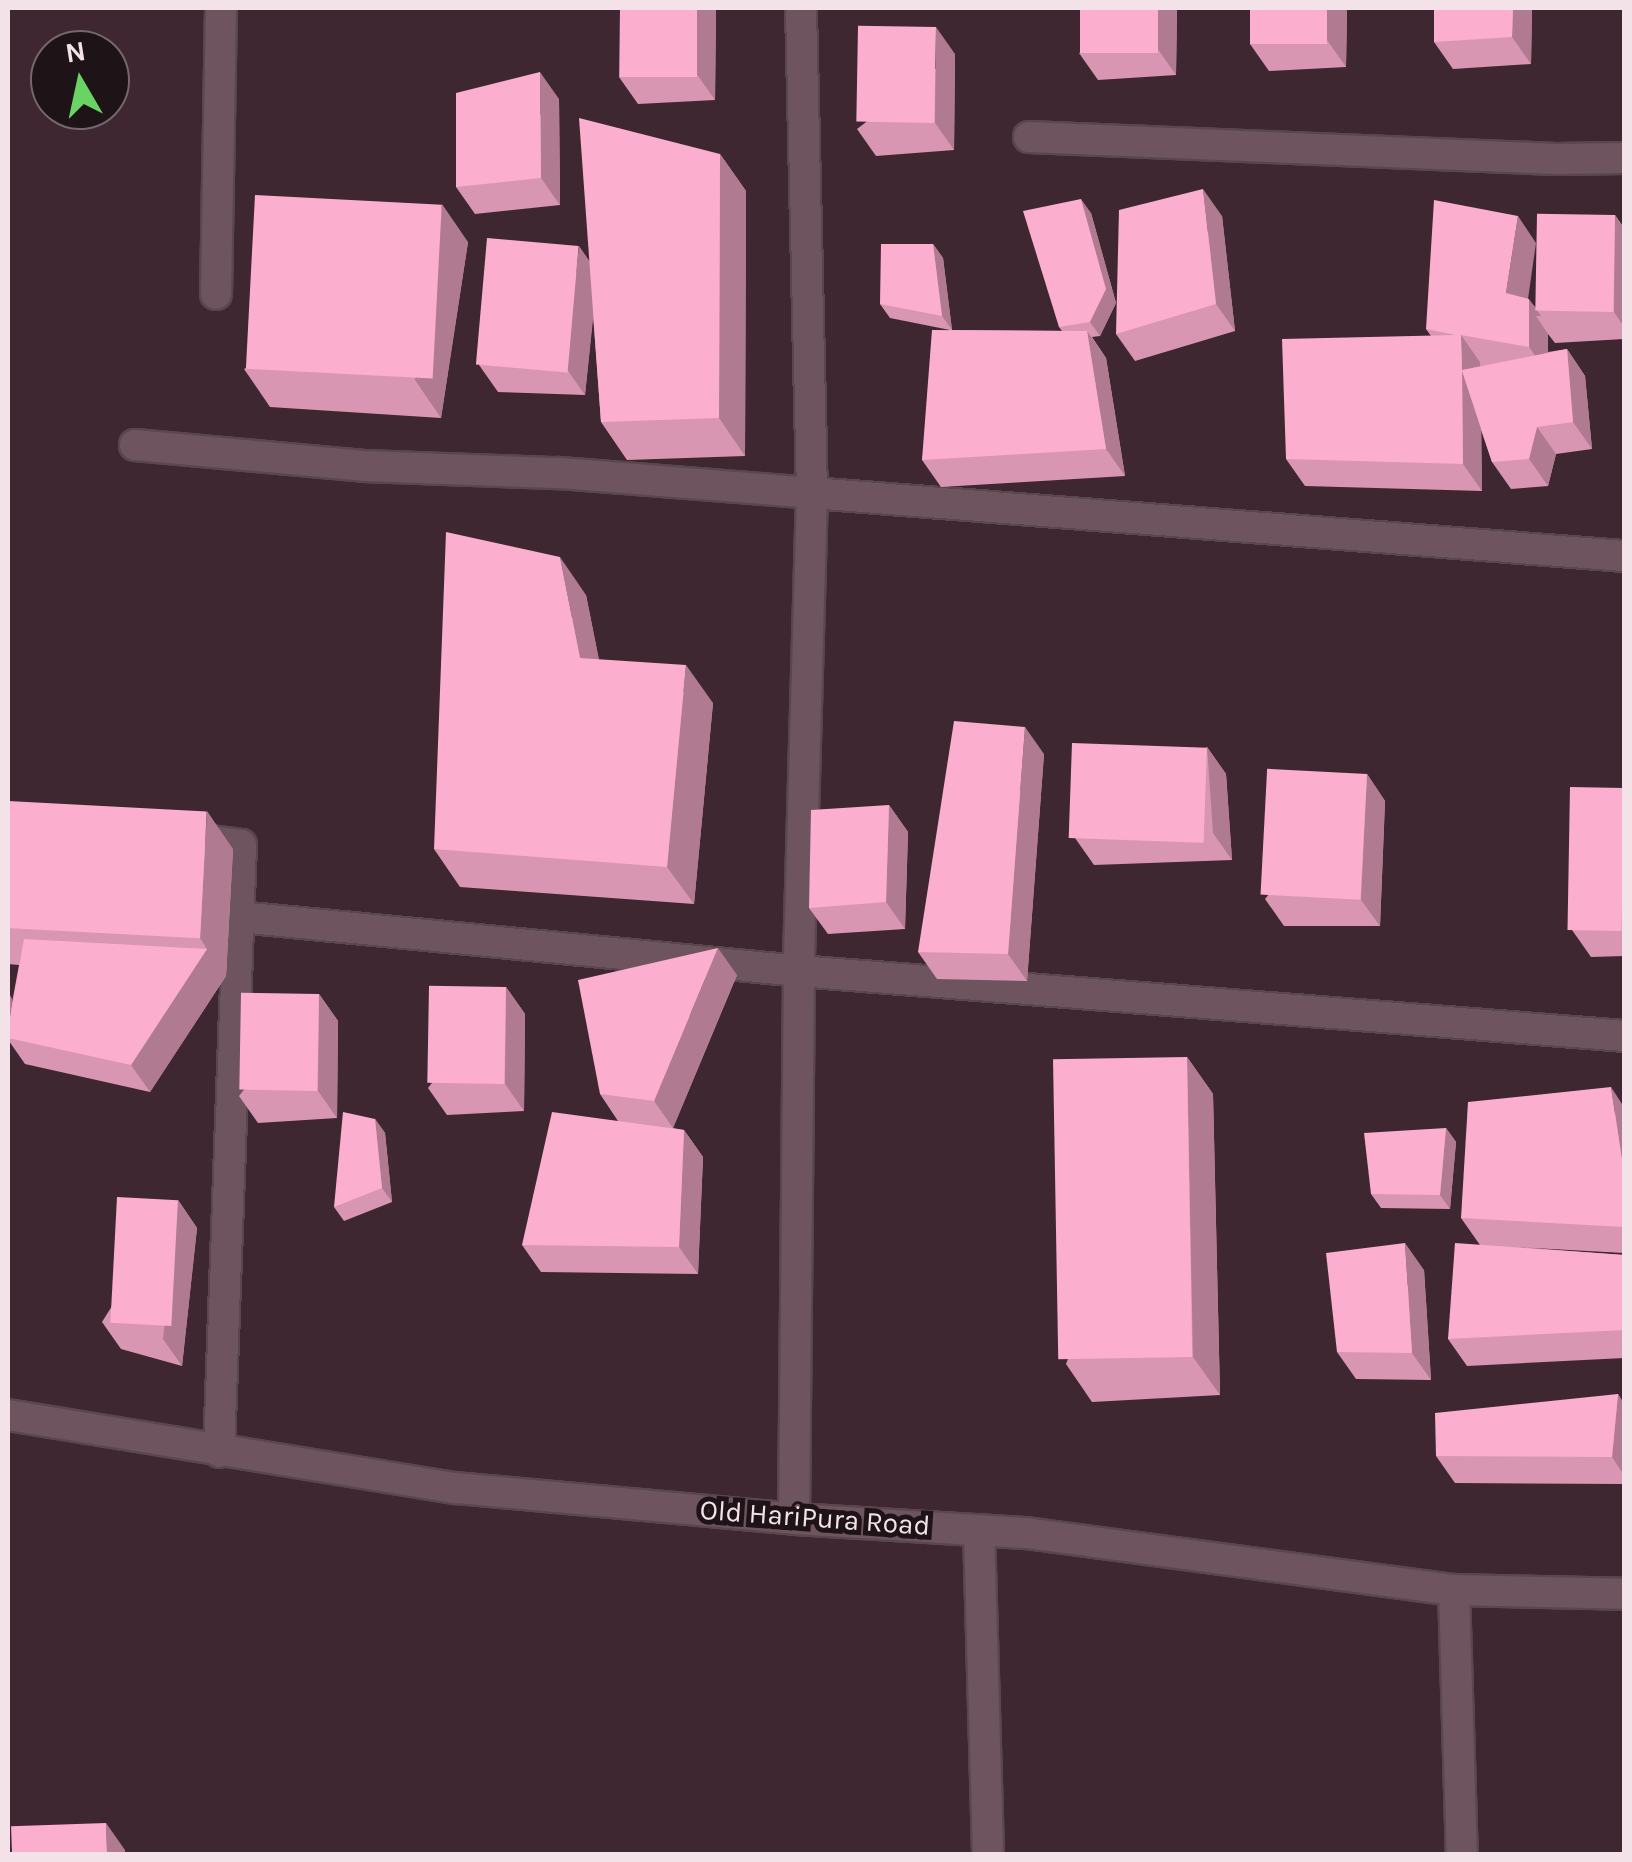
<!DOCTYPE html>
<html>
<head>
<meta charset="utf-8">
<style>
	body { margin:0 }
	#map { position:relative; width:1632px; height:1862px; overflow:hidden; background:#3e2731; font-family:Karla,sans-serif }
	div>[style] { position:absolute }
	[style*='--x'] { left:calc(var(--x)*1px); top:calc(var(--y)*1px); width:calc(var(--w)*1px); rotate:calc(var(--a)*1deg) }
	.roads { filter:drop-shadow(2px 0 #5a464f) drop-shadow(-2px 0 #5a464f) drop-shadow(0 2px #5a464f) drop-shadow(0 -2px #5a464f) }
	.street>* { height:30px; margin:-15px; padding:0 15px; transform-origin:15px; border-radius:15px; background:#6e545e }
	.wall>* { inset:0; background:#d996b2 }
	.shaded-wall>* { inset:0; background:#b07a91 }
	.building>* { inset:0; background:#fcaecf; transform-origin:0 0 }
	span { translate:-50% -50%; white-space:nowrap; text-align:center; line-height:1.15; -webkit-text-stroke:10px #1e1418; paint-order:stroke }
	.street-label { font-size:28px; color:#f3e3e9 }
	.frame { position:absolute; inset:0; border:10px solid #f3e3e9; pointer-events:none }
	.north { position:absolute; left:30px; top:30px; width:100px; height:100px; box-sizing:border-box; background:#1e1418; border:2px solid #73676c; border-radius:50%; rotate:351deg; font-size:28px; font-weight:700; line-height:40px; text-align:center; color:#f3e3e9 }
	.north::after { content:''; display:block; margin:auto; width:35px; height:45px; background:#69d464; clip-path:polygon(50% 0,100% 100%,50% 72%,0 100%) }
</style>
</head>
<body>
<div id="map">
	<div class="roads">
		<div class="street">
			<i style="--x:801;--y:8;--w:485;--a:88.7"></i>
			<i style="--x:812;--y:493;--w:814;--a:4.44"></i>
			<i style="--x:1029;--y:137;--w:527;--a:2.39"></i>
			<i style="--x:1556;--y:159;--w:68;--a:-0.8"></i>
			<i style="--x:216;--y:294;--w:286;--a:-89"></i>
			<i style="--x:135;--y:445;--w:230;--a:5.2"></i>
			<i style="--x:364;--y:466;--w:195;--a:2.1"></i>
			<i style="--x:559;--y:473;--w:254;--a:4.5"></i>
			<i style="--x:812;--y:493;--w:478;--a:91.6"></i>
			<i style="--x:799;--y:971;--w:548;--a:90.52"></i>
			<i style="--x:189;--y:838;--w:52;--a:7.7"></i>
			<i style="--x:241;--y:845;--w:607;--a:92.08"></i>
			<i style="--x:239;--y:917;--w:563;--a:5.51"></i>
			<i style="--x:799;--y:971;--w:828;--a:4.5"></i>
			<i style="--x:8;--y:1415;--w:454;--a:9.3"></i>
			<i style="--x:456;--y:1488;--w:339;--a:5.2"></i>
			<i style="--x:794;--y:1519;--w:232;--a:3.5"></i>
			<i style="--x:1026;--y:1533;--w:432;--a:7.6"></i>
			<i style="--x:1454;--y:1590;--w:170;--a:1.3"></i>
			<i style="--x:979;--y:1530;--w:324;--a:88.4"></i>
			<i style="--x:1454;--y:1590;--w:264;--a:88.3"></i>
		</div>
	</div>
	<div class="wall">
		<i style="clip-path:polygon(620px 8px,716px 8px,715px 100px,638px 104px,619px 77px)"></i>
		<i style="clip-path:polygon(1177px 8px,1176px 75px,1098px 80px,1079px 53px)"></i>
		<i style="clip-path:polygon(1347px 8px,1346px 67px,1269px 71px,1250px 44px)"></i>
		<i style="clip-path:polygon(1434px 8px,1532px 8px,1531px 64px,1453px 69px,1434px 42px)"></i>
		<i style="clip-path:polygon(955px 54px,954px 150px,876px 156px,857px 129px)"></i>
		<i style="clip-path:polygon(559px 99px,560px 205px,475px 214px,456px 187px)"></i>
		<i style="clip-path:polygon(720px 154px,746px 191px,745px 456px,627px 460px,601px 422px,593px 315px,585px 395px,498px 392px,479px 365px,590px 261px)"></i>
		<i style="clip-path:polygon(1091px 213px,1116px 303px,1100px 336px,1092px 337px,1106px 358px,1125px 476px,941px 487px,922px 460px,950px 330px,890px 318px,880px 304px,933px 244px,943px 258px,952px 330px,1062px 331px,1059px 327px)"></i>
		<i style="clip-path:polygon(1615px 215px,1624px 228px,1624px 339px,1555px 343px,1548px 334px,1548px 352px,1567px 349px,1585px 376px,1592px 449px,1556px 454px,1548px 486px,1511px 489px,1492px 462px,1481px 430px,1482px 491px,1305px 486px,1286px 459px,1431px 336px,1426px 329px,1528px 299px,1536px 308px)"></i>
		<i style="clip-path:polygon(1222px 216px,1235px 331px,1135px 361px,1116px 334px)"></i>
		<i style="clip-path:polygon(468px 242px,441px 418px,270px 407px,244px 369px)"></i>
		<i style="clip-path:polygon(586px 595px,599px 660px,713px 703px,694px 904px,460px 887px,434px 849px)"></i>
		<i style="clip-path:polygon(1207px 747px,1226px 774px,1232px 860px,1094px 865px,1075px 838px)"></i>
		<i style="clip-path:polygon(1044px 754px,1027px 981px,937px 979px,918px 952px)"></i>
		<i style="clip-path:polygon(1367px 774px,1385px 801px,1380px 926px,1284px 926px,1265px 899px)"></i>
		<i style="clip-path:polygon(1624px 788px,1624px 956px,1591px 957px,1572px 930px)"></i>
		<i style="clip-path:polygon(8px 801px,233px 849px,226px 976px,150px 1092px,25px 1064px,9px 1041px,8px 1054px,8px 992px,12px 999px,11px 1008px,19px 965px,8px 964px)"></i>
		<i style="clip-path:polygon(889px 805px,908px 832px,905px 929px,828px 934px,809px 908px)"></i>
		<i style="clip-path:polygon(737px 975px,673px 1128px,684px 1130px,703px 1157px,698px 1274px,541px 1272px,522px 1245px,618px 1121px,600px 1094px)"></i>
		<i style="clip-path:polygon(506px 987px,525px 1014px,524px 1111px,447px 1115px,428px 1088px)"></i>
		<i style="clip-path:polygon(319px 994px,338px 1021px,337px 1118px,258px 1123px,239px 1096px)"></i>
		<i style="clip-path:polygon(1187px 1057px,1213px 1094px,1220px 1395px,1092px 1402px,1066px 1364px)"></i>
		<i style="clip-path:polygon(1624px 1107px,1624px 1253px,1516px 1247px,1624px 1255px,1624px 1358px,1467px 1366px,1448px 1339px,1480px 1245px,1461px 1218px)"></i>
		<i style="clip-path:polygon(375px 1119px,385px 1133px,392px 1202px,344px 1221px,334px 1207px)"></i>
		<i style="clip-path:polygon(1446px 1128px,1456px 1142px,1450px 1209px,1381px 1208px,1371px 1194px)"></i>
		<i style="clip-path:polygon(178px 1200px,197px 1228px,182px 1366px,121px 1349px,102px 1322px)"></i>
		<i style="clip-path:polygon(1424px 1270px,1431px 1380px,1356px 1379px,1337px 1352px)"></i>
		<i style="clip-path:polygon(1618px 1394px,1624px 1404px,1624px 1484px,1455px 1483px,1436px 1456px)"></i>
	</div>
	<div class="shaded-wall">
		<i style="clip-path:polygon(697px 8px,716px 8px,715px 100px,696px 73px)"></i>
		<i style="clip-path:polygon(1158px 8px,1177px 8px,1176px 75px,1157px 48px)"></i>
		<i style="clip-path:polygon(1327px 8px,1347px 8px,1346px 67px,1327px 40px)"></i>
		<i style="clip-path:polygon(1513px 8px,1532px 8px,1531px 64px,1512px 37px)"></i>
		<i style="clip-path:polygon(936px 27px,955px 54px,954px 150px,935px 123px)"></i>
		<i style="clip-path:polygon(540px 72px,559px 99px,560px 205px,541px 178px)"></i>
		<i style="clip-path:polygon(720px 154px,746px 191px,745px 456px,719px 418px)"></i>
		<i style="clip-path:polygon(1203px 189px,1222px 216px,1235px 331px,1216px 304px)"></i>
		<i style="clip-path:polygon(1081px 199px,1091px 213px,1116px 303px,1100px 336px,1090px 322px)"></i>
		<i style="clip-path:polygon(442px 204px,468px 242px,441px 418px,415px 380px)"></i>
		<i style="clip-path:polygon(1615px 215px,1624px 228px,1624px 327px,1614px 312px)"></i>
		<i style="clip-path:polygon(1518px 216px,1536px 243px,1525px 320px,1506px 293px)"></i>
		<i style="clip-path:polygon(933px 244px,943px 258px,952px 330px,942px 316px)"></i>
		<i style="clip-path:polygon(579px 246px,598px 273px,585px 395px,566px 368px)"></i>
		<i style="clip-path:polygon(1529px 299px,1541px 316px,1536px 316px,1548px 334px,1548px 374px,1529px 347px)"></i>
		<i style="clip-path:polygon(1087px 331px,1106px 358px,1125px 476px,1106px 449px)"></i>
		<i style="clip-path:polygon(1461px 335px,1480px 362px,1481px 397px,1462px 370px)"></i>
		<i style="clip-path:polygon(1567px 349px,1585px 376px,1592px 449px,1573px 422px)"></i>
		<i style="clip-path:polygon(1462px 371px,1481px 398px,1482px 491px,1463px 464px)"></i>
		<i style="clip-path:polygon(1537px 427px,1556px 454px,1548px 486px,1529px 459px)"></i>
		<i style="clip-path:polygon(560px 557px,586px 595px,606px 696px,580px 658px)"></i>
		<i style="clip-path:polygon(686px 665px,713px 703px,694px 904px,667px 867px)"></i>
		<i style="clip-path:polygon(1025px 727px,1044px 754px,1027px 981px,1008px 954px)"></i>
		<i style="clip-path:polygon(1207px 747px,1226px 774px,1232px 860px,1213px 833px)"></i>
		<i style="clip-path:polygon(1367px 774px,1385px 801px,1380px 926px,1361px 900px)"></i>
		<i style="clip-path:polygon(889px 805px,908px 832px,905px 929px,886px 902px)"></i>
		<i style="clip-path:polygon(207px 811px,233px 849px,226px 976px,150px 1092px,131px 1065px,207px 949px,200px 938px)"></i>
		<i style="clip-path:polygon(718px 948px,737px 975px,673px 1128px,654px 1101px)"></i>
		<i style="clip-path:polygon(506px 987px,525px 1014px,524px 1111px,505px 1084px)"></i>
		<i style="clip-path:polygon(8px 992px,12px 999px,9px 1038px,8px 1038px)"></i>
		<i style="clip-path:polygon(319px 994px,338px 1021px,337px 1118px,318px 1091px)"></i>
		<i style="clip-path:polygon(1187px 1057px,1213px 1094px,1220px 1395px,1193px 1357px)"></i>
		<i style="clip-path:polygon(1611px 1087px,1624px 1107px,1624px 1173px)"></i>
		<i style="clip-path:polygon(375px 1119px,385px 1133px,392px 1202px,382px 1188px)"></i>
		<i style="clip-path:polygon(1446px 1128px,1456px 1142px,1450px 1209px,1440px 1195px)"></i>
		<i style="clip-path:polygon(684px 1130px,703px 1157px,698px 1274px,679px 1247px)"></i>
		<i style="clip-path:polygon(178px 1200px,197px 1228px,182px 1366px,163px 1339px)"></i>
		<i style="clip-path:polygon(1405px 1243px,1424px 1270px,1431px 1380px,1412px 1353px)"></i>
		<i style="clip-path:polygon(1618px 1394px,1624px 1404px,1624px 1475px,1612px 1457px)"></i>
		<i style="clip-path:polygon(106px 1823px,125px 1850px,125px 1854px,107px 1854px)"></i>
	</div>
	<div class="building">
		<i style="left:620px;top:8px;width:77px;height:69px"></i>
		<i style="left:1080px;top:8px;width:78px;height:45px"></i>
		<i style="left:1250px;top:8px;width:77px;height:36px"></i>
		<i style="clip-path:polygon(1434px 8px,1513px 8px,1512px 37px,1434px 42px)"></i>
		<i style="left:936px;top:27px;width:96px;height:78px;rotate:91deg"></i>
		<i style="clip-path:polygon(540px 72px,541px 178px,456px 187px,456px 93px)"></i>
		<i style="clip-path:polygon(579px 118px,720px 154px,719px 418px,601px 422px)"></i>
		<i style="clip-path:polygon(1203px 189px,1216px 304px,1116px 334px,1119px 210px)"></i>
		<i style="left:255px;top:195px;width:187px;height:174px;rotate:3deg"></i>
		<i style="clip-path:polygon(1081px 199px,1106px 289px,1090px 322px,1059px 327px,1023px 211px)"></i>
		<i style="clip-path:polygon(1434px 200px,1518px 216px,1506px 293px,1529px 299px,1529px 347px,1461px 335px,1462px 370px,1567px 349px,1573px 422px,1537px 427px,1529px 459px,1492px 462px,1462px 371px,1463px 464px,1286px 459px,1282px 339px,1456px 335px,1426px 329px)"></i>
		<i style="left:1615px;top:215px;width:97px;height:78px;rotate:91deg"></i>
		<i style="left:487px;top:238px;width:92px;height:127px;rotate:5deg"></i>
		<i style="clip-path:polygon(881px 244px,933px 244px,942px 316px,880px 304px)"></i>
		<i style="clip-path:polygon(932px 330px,1087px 331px,1106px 449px,922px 460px)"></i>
		<i style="clip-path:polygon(446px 532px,560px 557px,580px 658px,686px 665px,667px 867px,434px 849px)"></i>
		<i style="clip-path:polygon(954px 721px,1025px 727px,1008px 954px,918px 952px)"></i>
		<i style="left:1072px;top:743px;width:135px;height:95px;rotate:2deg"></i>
		<i style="left:1367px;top:774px;width:126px;height:100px;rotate:93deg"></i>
		<i style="left:1570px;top:787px;width:54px;height:143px;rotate:1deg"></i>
		<i style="left:8px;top:801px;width:199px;height:127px;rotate:3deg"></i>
		<i style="clip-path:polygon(889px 805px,886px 902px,809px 908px,811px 810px)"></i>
		<i style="clip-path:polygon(24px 939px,207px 949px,131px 1065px,8px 1038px,8px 1029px)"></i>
		<i style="clip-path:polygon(718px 948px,654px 1101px,600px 1094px,578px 980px)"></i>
		<i style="left:506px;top:987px;width:97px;height:77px;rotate:91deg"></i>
		<i style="left:319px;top:994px;width:97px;height:78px;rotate:91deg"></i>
		<i style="left:1187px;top:1057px;width:300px;height:134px;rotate:89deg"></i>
		<i style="clip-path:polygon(1611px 1087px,1624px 1173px,1624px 1227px,1461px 1218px,1468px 1102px)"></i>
		<i style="clip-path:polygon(343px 1112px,375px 1119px,382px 1188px,334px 1207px)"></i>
		<i style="clip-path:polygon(552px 1112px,684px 1130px,679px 1247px,522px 1245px)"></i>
		<i style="clip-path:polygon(1446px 1128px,1440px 1195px,1371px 1194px,1364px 1133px)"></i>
		<i style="left:117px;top:1197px;width:61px;height:126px;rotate:3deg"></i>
		<i style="clip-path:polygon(1405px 1243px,1412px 1353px,1337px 1352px,1326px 1253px)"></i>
		<i style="clip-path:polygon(1455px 1243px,1624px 1255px,1624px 1330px,1448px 1339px)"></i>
		<i style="clip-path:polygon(1618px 1394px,1612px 1457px,1436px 1456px,1435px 1413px)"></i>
		<i style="left:106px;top:1823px;width:31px;height:95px;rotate:88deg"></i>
	</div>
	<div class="street-label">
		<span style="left:815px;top:1518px;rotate:4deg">Old HariPura Road</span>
	</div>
	<div class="frame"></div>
	<div class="north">N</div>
</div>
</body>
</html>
